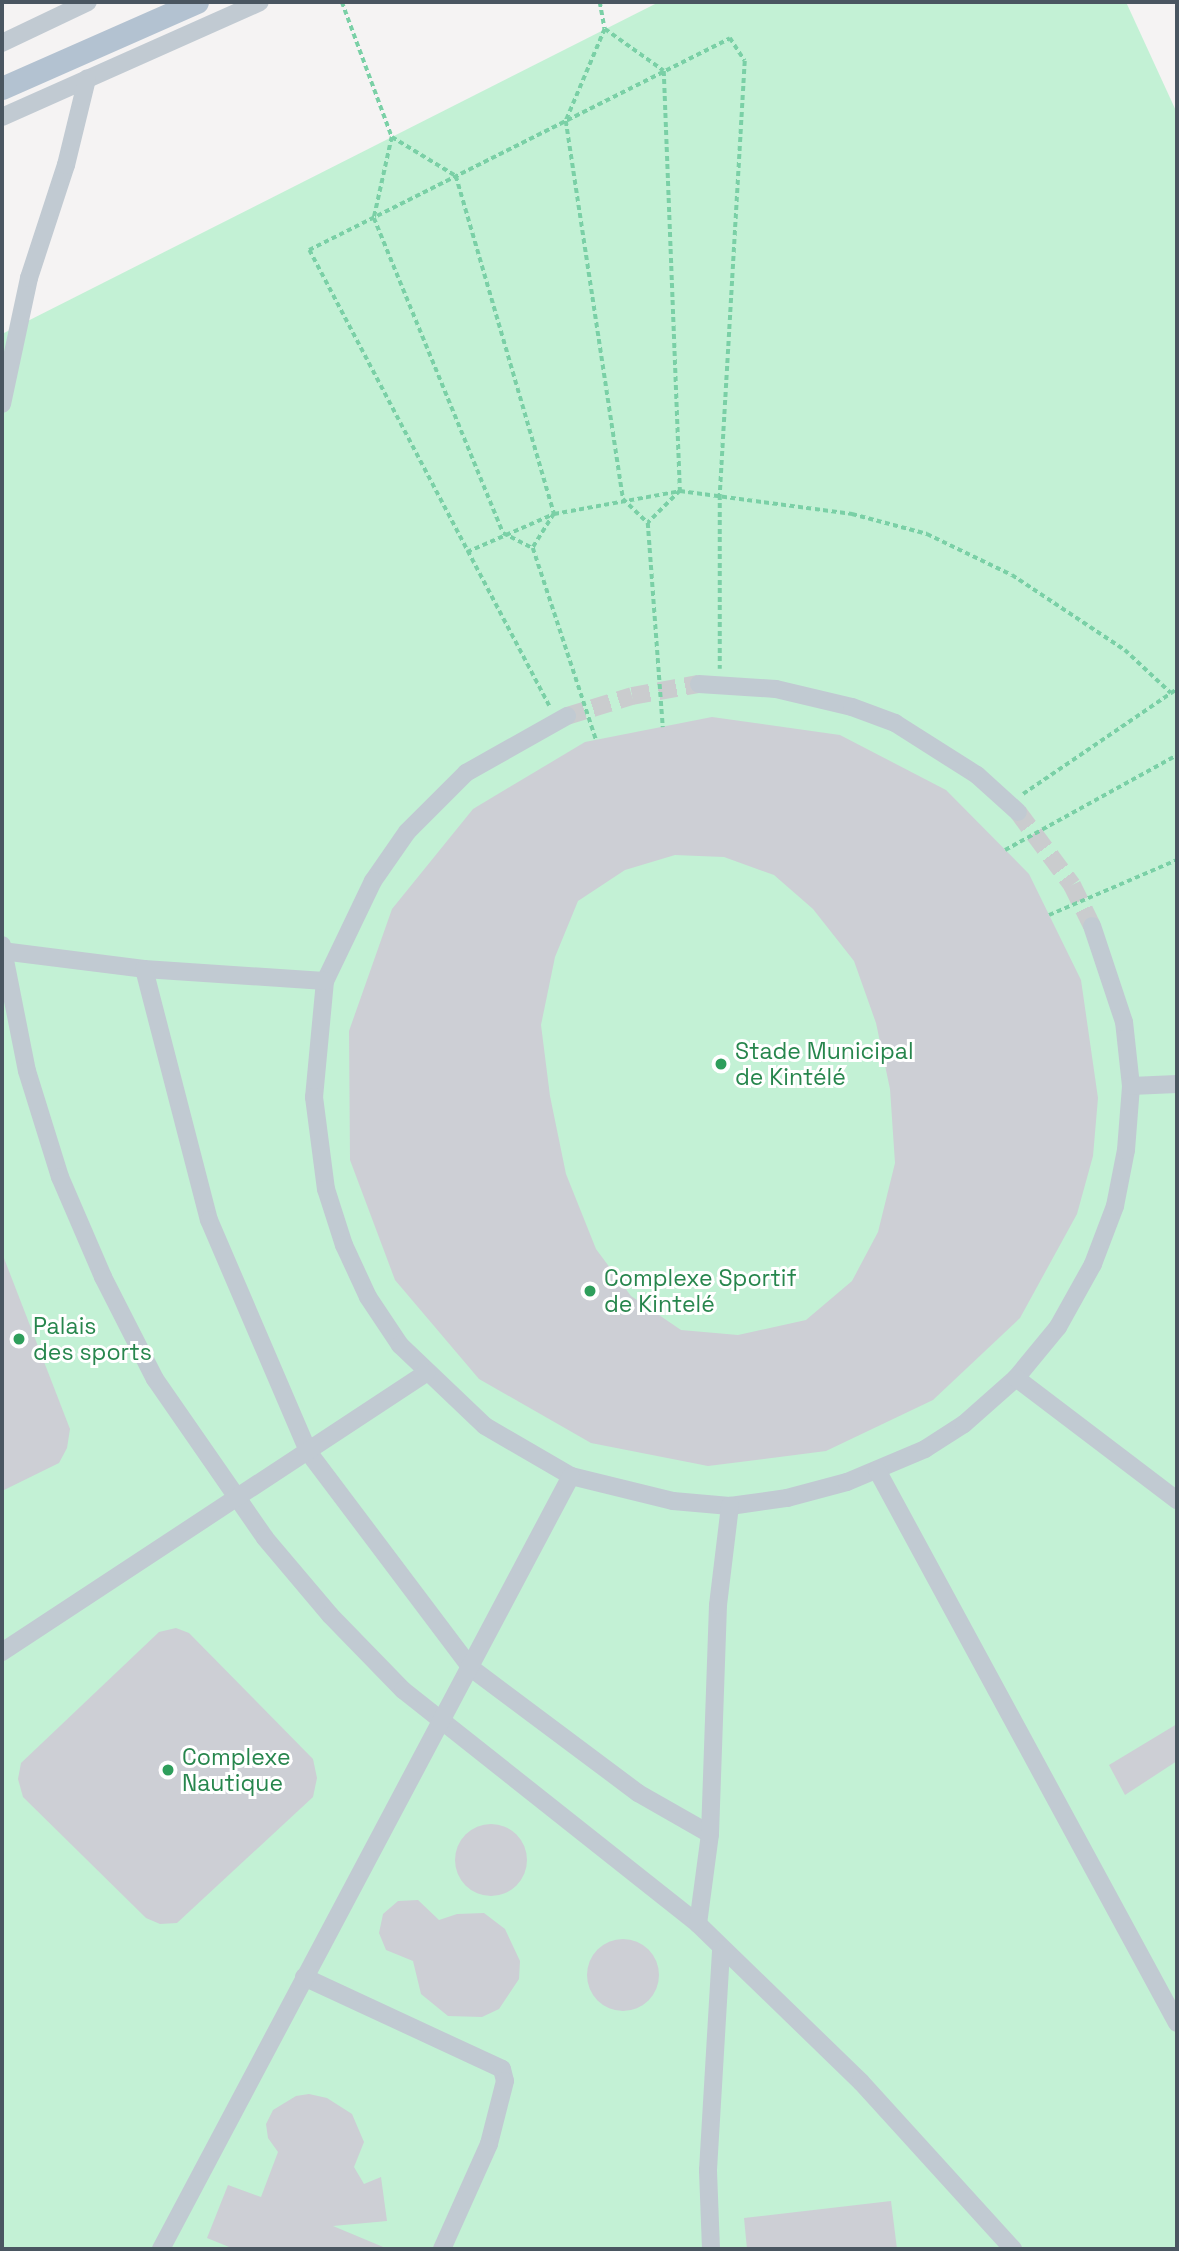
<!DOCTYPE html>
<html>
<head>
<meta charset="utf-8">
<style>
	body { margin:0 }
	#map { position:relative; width:1179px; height:2251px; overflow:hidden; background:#f5f3f3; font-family:"Space Grotesk",sans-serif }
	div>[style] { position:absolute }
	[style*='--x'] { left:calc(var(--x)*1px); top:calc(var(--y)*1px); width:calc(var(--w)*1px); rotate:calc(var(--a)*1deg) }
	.green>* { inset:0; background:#c3f1d5 }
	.building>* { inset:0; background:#cdcfd5 }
	.round { border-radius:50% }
	.minor-tunnel>* { height:18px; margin-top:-9px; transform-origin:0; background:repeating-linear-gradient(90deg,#caccce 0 18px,transparent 0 27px) }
	.path>* { height:3.5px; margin-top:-1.75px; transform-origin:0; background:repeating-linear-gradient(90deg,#7ad0a6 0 5px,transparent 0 8.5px) }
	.minor>* { height:18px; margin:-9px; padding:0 9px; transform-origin:9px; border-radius:9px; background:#c1cad2 }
	.major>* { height:23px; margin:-11.5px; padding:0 11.5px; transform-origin:11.5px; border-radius:11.5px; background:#b3c2d1 }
	.dots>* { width:19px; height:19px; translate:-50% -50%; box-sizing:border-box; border:4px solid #fff; border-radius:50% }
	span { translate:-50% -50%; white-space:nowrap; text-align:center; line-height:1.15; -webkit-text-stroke:6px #fff; paint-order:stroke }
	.leisure-label { font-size:23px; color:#27864d }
	.left { translate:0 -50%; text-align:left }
	.frame { position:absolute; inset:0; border:4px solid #4a5661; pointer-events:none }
</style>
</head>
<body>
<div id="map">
	<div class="green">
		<i style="clip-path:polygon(659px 2px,1126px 2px,1177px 113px,1177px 2249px,2px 2249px,2px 334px)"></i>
	</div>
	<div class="building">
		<i style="clip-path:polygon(evenodd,712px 717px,840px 735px,946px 790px,1029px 874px,1081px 980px,1098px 1098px,1093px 1156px,1077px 1214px,1020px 1318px,933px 1400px,826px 1451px,708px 1466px,591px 1443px,479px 1379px,395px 1280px,350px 1160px,349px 1031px,392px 909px,473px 809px,585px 742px,712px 717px,675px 855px,724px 857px,774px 875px,813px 909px,854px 961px,876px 1023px,890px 1089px,895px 1163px,878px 1232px,852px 1281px,806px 1320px,738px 1335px,681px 1330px,631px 1296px,596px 1249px,566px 1174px,550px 1096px,541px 1025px,555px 957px,578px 901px,625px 870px,675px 855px)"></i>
		<i style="clip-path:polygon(2px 1253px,70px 1429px,67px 1448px,59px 1463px,2px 1491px)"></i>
		<i style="clip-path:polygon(176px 1628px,189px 1633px,313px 1759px,317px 1778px,313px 1797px,177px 1923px,160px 1924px,146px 1918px,23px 1797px,18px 1779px,21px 1763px,159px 1632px)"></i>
		<i style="clip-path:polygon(1177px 1724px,1177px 1761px,1125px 1795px,1109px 1765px)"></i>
		<i class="round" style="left:455px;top:1824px;width:72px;height:72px"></i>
		<i style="clip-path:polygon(418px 1900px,439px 1920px,457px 1914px,484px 1913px,505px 1929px,520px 1961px,519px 1979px,499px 2009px,482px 2017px,448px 2016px,421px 1994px,413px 1961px,386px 1950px,379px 1933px,383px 1914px,398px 1901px)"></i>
		<i class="round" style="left:587px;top:1939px;width:72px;height:72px"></i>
		<i style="clip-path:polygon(309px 2094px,327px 2098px,352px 2114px,364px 2142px,354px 2167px,364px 2184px,381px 2177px,387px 2221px,333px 2226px,388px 2249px,234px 2249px,207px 2238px,228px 2185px,261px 2197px,278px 2152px,268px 2138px,266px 2124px,273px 2110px,296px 2096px)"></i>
		<i style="clip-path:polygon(891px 2201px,897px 2249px,747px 2249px,744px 2218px)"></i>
	</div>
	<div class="minor-tunnel">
		<i style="--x:567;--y:716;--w:68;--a:-17.1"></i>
		<i style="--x:632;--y:696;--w:68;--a:-10.2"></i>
		<i style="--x:1018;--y:812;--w:91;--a:53.5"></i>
		<i style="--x:1072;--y:885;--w:46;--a:64"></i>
	</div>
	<div class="path">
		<i style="--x:342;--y:2;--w:144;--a:69.7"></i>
		<i style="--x:392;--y:137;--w:83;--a:102.5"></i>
		<i style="--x:374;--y:218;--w:340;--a:67.7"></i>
		<i style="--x:503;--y:533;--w:33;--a:27"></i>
		<i style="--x:600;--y:2;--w:27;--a:80"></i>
		<i style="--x:605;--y:29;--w:100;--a:113"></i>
		<i style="--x:566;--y:121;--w:382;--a:81.4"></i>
		<i style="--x:623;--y:499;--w:35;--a:44"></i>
		<i style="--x:648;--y:523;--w:205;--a:85.8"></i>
		<i style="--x:605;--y:29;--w:72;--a:35.4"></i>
		<i style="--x:664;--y:71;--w:420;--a:87.8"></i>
		<i style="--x:680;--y:491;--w:45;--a:135"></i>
		<i style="--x:392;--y:137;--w:75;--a:31.4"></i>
		<i style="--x:456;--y:176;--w:352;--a:73.8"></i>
		<i style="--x:554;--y:514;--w:40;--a:122"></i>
		<i style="--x:533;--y:548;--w:202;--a:71.8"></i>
		<i style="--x:467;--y:552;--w:95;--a:-23.6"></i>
		<i style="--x:554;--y:514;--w:128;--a:-10.3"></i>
		<i style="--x:680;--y:491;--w:174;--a:7.6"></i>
		<i style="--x:852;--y:514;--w:78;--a:14.9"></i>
		<i style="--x:927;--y:534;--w:94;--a:25.8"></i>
		<i style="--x:1012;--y:575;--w:136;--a:33.6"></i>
		<i style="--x:1125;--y:650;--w:63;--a:43.1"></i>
		<i style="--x:549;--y:706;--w:515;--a:-117.76"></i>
		<i style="--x:309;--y:250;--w:471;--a:-26.7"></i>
		<i style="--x:730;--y:38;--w:27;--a:57"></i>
		<i style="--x:745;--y:61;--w:435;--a:93.3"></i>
		<i style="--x:720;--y:495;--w:174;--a:90"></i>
		<i style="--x:1023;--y:794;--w:186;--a:-34.3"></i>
		<i style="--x:1005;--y:850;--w:196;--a:-28.9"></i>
		<i style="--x:1049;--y:915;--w:139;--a:-23.3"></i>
	</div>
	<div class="minor">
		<i style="--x:2;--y:43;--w:95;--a:-25.5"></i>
		<i style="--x:2;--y:117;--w:282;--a:-24"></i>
		<i style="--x:2;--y:404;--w:129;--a:-77.9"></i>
		<i style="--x:29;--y:278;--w:119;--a:-71.9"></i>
		<i style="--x:66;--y:165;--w:89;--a:-76.3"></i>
		<i style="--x:699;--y:684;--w:77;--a:3.7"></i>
		<i style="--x:776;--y:689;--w:78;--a:13.3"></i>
		<i style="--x:852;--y:707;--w:46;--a:20.4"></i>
		<i style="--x:895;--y:723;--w:97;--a:32.4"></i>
		<i style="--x:977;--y:775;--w:55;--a:42.1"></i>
		<i style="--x:567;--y:716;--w:116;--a:150.6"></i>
		<i style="--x:466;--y:773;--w:83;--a:135"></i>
		<i style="--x:407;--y:832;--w:60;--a:124.8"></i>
		<i style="--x:373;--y:881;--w:111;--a:115.6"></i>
		<i style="--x:325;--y:981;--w:117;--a:95.4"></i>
		<i style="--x:314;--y:1097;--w:93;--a:82.6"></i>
		<i style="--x:326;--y:1189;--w:59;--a:72.2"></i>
		<i style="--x:344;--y:1245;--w:57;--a:65.2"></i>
		<i style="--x:368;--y:1297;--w:58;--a:56.3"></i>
		<i style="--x:400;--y:1345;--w:117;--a:43.6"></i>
		<i style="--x:485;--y:1426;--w:99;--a:30.2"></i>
		<i style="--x:571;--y:1476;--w:105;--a:13.8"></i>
		<i style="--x:673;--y:1501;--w:57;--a:5"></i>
		<i style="--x:730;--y:1506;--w:58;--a:-8"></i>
		<i style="--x:787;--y:1498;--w:62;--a:-14.9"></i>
		<i style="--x:847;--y:1482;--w:85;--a:-22.9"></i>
		<i style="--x:925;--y:1449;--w:46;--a:-32.7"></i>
		<i style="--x:964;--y:1424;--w:69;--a:-41.5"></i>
		<i style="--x:1016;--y:1378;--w:66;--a:-50.5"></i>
		<i style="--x:1058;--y:1327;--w:72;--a:-60.9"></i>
		<i style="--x:1093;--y:1264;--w:62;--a:-69.2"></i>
		<i style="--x:1115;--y:1206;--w:57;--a:-78.9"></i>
		<i style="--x:1126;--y:1150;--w:64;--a:-85.5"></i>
		<i style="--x:1131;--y:1086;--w:64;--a:-96.2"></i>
		<i style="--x:1124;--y:1022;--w:101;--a:-108.4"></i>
		<i style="--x:2;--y:945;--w:128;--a:78.8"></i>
		<i style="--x:27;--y:1071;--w:111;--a:72.7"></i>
		<i style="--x:60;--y:1177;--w:109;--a:66.7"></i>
		<i style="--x:103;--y:1277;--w:114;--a:63"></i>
		<i style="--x:155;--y:1379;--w:193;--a:55.3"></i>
		<i style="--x:265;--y:1538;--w:101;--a:49.8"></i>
		<i style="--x:330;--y:1615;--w:105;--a:45.8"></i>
		<i style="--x:403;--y:1690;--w:377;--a:38.4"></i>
		<i style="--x:698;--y:1924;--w:227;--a:44.1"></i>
		<i style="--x:861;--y:2082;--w:226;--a:47.7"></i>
		<i style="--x:2;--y:951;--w:143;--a:7.2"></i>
		<i style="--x:144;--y:969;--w:181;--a:3.8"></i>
		<i style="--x:144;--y:969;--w:259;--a:75.5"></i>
		<i style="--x:209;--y:1220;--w:254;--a:66.8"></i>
		<i style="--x:309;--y:1453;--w:269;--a:53"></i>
		<i style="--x:471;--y:1668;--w:209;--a:36.8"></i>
		<i style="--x:638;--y:1793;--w:83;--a:29.7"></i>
		<i style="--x:1131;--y:1086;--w:46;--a:-2.5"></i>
		<i style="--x:1016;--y:1378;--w:202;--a:37.2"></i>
		<i style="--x:877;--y:1470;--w:629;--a:61.52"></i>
		<i style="--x:2;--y:1652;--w:508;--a:-33.35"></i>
		<i style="--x:698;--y:1924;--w:91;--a:-82.4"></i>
		<i style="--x:710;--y:1834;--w:229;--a:-88"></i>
		<i style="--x:718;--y:1605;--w:100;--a:-83.1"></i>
		<i style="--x:304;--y:1977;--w:218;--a:24.9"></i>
		<i style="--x:502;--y:2069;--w:12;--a:76"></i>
		<i style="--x:505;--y:2081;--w:65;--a:104.3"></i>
		<i style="--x:489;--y:2144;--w:115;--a:114.1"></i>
		<i style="--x:161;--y:2249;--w:875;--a:-62.06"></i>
		<i style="--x:711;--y:2249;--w:79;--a:-92.2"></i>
		<i style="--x:708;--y:2170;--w:221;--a:-86.6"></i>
	</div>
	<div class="major">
		<i style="--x:2;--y:88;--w:213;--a:-23.8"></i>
	</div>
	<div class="dots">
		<i style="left:721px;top:1064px;background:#2e9e5b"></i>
		<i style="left:590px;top:1291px;background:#2e9e5b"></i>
		<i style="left:19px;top:1339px;background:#2e9e5b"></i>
		<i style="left:168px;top:1770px;background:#2e9e5b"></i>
	</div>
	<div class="leisure-label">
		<span class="left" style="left:735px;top:1064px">Stade Municipal<br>de Kintélé</span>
		<span class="left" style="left:604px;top:1291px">Complexe Sportif<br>de Kintelé</span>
		<span class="left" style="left:33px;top:1339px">Palais<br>des sports</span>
		<span class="left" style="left:182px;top:1770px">Complexe<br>Nautique</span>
	</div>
	<div class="frame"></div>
</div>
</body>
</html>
